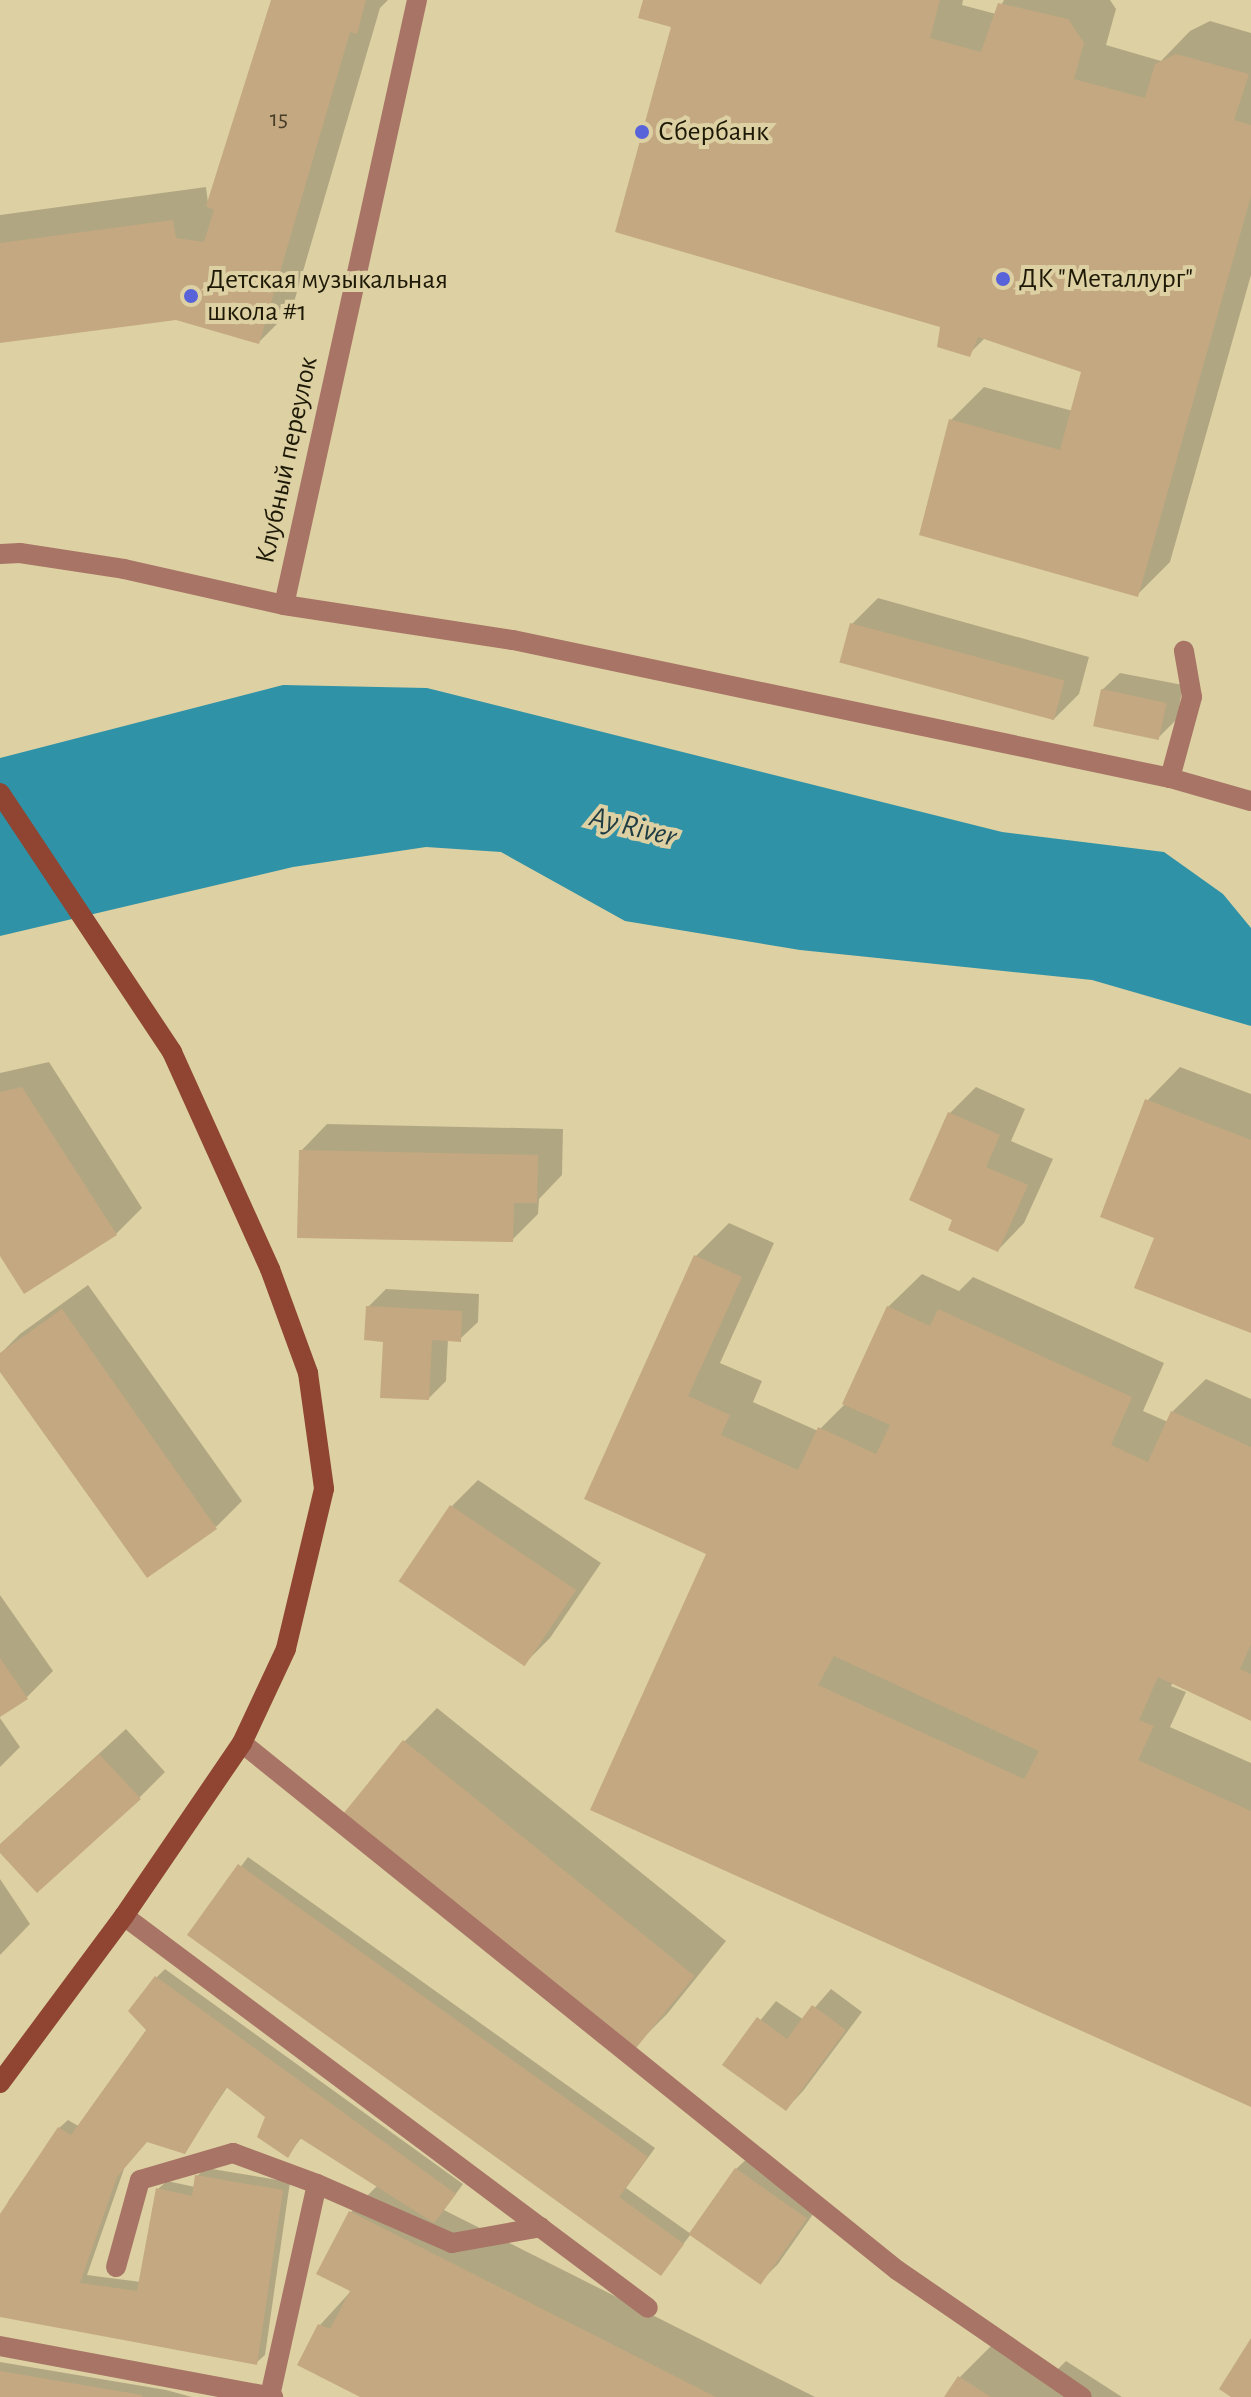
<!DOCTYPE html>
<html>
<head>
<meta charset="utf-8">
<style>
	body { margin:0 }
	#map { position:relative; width:1251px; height:2397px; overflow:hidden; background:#ddd1a3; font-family:"Alegreya Sans",sans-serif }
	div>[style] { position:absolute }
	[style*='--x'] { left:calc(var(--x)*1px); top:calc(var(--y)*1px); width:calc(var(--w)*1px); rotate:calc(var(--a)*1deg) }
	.water>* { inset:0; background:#3092a7 }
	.shadow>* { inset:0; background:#0003 }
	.building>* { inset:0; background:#c4a881; transform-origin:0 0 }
	.lane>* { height:20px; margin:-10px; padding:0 10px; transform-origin:10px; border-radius:10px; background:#a87466 }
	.street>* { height:20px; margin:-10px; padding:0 10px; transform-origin:10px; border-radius:10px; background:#a87466 }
	.secondary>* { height:20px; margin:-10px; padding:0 10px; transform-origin:10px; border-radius:10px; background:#8f4532 }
	.dots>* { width:22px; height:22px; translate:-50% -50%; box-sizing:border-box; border:4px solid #ddd1a3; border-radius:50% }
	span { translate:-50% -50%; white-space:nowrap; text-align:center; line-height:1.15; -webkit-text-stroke:8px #ddd1a3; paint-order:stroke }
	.number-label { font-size:24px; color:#483d26 }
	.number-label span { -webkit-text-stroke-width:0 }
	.poi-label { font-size:28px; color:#1e1907 }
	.left { translate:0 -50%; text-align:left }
	.street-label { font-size:28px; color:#1e1907 }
	.water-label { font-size:30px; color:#203d44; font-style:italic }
</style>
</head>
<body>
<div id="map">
	<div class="water">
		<i style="clip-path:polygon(283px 685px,427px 688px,1002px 832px,1164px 852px,1223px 894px,1251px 928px,1251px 1026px,1092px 980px,800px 950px,625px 921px,501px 852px,426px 847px,293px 867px,0 936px,0 758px)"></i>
	</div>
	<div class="shadow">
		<i style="clip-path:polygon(273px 0,388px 0,380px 8px,292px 309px,259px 342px,176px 318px,0 340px,0 215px,206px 187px,208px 203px)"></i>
		<i style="clip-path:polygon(646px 0,963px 0,962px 5px,996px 14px,1004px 0,1110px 0,1116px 9px,1106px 45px,1161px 61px,1190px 31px,1210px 21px,1251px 33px,1251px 275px,1170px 562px,1137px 595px,951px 420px,984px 387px,1073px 411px,1084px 371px,985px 338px,969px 354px)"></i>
		<i style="clip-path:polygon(878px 598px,1089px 657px,1079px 694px,1053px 720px,852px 624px)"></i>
		<i style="clip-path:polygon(1120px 673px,1183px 685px,1177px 719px,1159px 737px,1102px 690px)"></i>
		<i style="clip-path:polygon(49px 1062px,142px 1208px,116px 1234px,0 1252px,0 1073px)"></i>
		<i style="clip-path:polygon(1180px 1067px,1251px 1094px,1251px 1331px,1156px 1237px,1147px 1101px)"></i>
		<i style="clip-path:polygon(976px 1087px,1025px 1109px,1011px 1141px,1053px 1159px,1024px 1223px,998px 1250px,955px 1219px,950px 1113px)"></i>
		<i style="clip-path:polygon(327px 1124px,563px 1129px,562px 1175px,539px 1199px,538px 1214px,512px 1240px,301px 1151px)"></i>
		<i style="clip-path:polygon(729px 1223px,774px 1243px,720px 1363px,762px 1381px,753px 1402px,818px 1431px,845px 1404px,888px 1307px,922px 1274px,959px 1291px,973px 1277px,1164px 1363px,1143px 1411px,1168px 1422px,1172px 1412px,1206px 1379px,1251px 1399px,1251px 1718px,1173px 1682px,1171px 1686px,1186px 1692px,1170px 1727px,1251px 1763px,1251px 2105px,593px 1809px,709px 1553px,586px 1498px,696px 1256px)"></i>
		<i style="clip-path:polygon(88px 1285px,242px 1501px,216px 1527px,0 1368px,0 1354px,20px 1334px)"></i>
		<i style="clip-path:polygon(386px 1289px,479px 1294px,478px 1322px,460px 1339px,448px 1339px,446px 1381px,429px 1398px,385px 1340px,368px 1307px)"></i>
		<i style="clip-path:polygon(478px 1480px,601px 1563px,550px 1638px,524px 1664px,452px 1506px)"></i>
		<i style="clip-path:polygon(0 1595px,53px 1671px,27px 1697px,0 1714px)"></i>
		<i style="clip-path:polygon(437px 1708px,726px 1941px,667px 2014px,634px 2047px,404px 1742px)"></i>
		<i style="clip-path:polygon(0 1718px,20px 1747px,0 1767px)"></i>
		<i style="clip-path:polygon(126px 1729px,165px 1772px,139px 1798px,0 1850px,24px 1822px)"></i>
		<i style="clip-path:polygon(248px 1857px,655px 2148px,626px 2188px,691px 2234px,736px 2169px,754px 2152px,823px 2200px,778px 2264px,760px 2282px,691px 2234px,661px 2273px,190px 1935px)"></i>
		<i style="clip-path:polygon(0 1879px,30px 1924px,0 1955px)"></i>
		<i style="clip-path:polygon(165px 1969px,463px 2184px,444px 2210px,815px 2397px,365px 2397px,299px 2364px,320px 2325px,352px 2290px,350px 2213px,378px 2185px,302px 2137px,288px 2155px,267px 2117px,228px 2086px,184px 2152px,148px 2140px,125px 2166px,87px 2275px,141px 2282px,158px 2189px,167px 2181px,195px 2187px,197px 2176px,206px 2168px,290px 2182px,265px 2355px,256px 2363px,0 2315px,0 2219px,9px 2200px,59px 2128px,68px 2120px,80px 2127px,148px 2030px,157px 1977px)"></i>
		<i style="clip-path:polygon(831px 1989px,862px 2012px,803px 2091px,786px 2109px,725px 2064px,776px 2001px,804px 2020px)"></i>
		<i style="clip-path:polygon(993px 2344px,1048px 2379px,1066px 2361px,1122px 2397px,946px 2397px,960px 2377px)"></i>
		<i style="clip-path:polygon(0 2362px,166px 2390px,192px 2397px,0 2397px)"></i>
	</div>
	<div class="building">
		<i style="clip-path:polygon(271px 0,366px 0,357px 34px,350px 32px,259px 344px,176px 320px,0 343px,0 243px,173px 220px,176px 238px,204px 242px,214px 210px,206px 206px)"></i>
		<i style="clip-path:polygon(643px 0,940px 0,930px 38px,981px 52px,998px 3px,1068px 19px,1084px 43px,1074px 79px,1145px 98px,1155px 64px,1176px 54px,1249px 74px,1234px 120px,1251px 125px,1251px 196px,1138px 597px,919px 535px,949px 419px,1060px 450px,1081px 372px,978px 337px,970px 357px,937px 347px,940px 327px,615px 232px,671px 27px,638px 18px)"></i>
		<i style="left:850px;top:623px;width:222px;height:41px;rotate:15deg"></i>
		<i style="left:1101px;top:689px;width:67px;height:38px;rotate:12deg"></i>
		<i style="clip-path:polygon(22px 1087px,117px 1235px,24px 1294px,0 1256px,0 1092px)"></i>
		<i style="clip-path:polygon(1145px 1099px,1251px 1140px,1251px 1333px,1134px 1288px,1154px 1238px,1100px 1217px)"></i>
		<i style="clip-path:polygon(948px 1112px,1000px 1135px,986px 1167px,1028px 1185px,998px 1252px,948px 1230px,952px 1220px,909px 1200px)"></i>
		<i style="clip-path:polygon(299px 1150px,538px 1155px,537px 1203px,514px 1203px,513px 1242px,297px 1238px)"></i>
		<i style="clip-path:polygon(evenodd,694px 1255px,742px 1277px,688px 1396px,730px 1415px,721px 1435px,798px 1470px,818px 1427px,876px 1454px,890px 1425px,842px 1404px,887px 1306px,930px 1326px,938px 1309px,1132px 1397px,1111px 1445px,1148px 1462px,1171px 1411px,1251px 1447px,1251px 1644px,1240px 1669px,1251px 1674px,1251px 1721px,1158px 1677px,1139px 1720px,1154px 1726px,1138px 1760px,1251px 1811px,1251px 2107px,590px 1810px,706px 1554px,584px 1499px,694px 1255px,834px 1656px,1039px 1751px,1024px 1779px,818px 1685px,834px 1656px)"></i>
		<i style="clip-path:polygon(366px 1306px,462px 1311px,461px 1342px,432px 1340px,429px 1400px,380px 1398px,383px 1342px,364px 1340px)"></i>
		<i style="clip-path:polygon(62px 1309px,217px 1529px,147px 1578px,0 1372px,0 1353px)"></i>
		<i style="left:450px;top:1505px;width:152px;height:92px;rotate:34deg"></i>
		<i style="clip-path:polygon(0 1658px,28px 1699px,0 1717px)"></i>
		<i style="left:403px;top:1740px;width:375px;height:95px;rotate:39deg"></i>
		<i style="clip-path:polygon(99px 1754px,141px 1799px,37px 1893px,0 1853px,0 1844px)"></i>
		<i style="clip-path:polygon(238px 1864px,648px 2157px,619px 2197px,684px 2244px,661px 2276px,187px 1935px)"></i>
		<i style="clip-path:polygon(155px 1976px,456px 2194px,434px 2223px,300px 2138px,288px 2158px,257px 2137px,265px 2117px,226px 2087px,185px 2154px,147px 2142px,117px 2177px,80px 2283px,137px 2291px,156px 2188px,192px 2196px,195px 2175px,283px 2190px,257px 2365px,0 2317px,0 2214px,58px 2127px,71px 2135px,146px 2030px,128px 2011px)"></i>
		<i style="clip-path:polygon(812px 2005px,846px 2030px,786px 2111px,722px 2065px,757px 2017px,787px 2039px)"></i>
		<i style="left:735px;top:2168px;width:88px;height:81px;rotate:35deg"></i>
		<i style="clip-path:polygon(349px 2211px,716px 2397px,360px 2397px,297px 2365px,318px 2324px,330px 2329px,350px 2291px,316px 2274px)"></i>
		<i style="clip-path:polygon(1251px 2338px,1251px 2397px,1231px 2397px,1219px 2389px)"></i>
		<i style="clip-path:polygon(0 2371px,142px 2395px,142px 2397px,0 2397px)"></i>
		<i style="clip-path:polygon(958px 2376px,991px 2397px,944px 2397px)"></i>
	</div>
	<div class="lane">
		<i style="--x:1170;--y:778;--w:84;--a:-74.8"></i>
		<i style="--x:1192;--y:697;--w:47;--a:-99.9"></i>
		<i style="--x:242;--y:1743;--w:841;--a:38.82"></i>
		<i style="--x:897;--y:2270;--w:224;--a:34.5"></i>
		<i style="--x:124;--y:1916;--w:654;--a:36.8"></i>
		<i style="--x:116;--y:2267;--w:90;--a:-74.6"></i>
		<i style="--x:140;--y:2180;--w:97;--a:-16.2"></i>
		<i style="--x:233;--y:2153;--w:90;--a:20.3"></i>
		<i style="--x:317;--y:2184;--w:147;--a:23.6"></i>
		<i style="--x:452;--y:2243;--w:90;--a:-10.2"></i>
		<i style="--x:0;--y:2346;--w:278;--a:10.6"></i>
		<i style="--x:270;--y:2396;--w:217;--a:-77.5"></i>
	</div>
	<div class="street">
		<i style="--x:0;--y:554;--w:20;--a:-3"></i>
		<i style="--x:20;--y:553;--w:105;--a:8.7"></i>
		<i style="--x:124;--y:569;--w:164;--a:12.7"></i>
		<i style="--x:284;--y:605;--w:232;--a:8.7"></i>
		<i style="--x:513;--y:640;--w:671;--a:11.86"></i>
		<i style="--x:1170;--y:778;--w:84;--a:15.9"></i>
		<i style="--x:284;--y:605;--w:619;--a:-77.6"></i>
	</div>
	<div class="secondary">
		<i style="--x:0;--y:793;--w:311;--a:56.4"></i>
		<i style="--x:172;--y:1052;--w:238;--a:65.7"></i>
		<i style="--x:270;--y:1269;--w:111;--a:69.9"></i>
		<i style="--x:308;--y:1373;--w:117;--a:82.1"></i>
		<i style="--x:324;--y:1489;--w:164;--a:103.4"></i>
		<i style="--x:286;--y:1649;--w:104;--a:115.1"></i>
		<i style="--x:242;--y:1743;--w:209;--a:124.3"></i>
		<i style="--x:124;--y:1916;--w:208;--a:126.6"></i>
	</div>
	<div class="dots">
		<i style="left:642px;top:132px;background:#5862d9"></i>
		<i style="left:1003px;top:279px;background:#5862d9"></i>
		<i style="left:191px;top:296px;background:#5862d9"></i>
	</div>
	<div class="number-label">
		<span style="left:279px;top:120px">15</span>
	</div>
	<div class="poi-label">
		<span class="left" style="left:658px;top:132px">Сбербанк</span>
		<span class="left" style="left:1019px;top:279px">ДК "Металлург"</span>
		<span class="left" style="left:207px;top:296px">Детская музыкальная<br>школа #1</span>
	</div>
	<div class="street-label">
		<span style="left:287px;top:460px;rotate:-78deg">Клубный переулок</span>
	</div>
	<div class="water-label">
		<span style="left:633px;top:827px;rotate:14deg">Ay River</span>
	</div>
</div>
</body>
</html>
